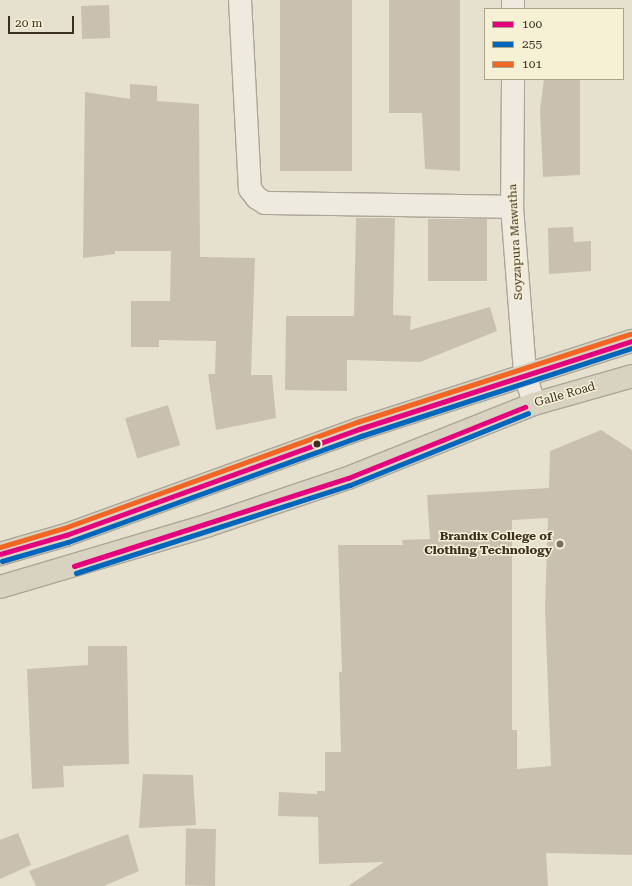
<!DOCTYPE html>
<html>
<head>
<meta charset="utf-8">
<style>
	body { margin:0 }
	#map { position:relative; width:632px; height:886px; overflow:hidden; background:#e6e1cf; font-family:"Roboto Serif",serif }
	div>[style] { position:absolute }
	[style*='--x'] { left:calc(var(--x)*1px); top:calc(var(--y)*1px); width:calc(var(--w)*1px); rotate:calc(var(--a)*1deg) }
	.building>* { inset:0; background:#c9c0b0; transform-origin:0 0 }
	.roads { filter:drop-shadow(1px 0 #aba698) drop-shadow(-1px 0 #aba698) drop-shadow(0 1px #aba698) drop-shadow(0 -1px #aba698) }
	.minor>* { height:22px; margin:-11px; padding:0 11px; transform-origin:11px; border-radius:11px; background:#eeeae0 }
	.highway>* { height:22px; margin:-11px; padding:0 11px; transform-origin:11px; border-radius:11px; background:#d8d2c0 }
	.bus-1>* { height:5px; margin:-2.5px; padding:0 2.5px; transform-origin:2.5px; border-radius:2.5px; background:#e5007d }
	.bus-2>* { height:5px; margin:-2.5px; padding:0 2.5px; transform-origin:2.5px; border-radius:2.5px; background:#0065bd }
	.bus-3>* { height:5px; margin:-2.5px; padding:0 2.5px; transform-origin:2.5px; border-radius:2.5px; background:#f26522 }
	.dots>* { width:11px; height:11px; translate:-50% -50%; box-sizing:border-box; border:2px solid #f6f0d5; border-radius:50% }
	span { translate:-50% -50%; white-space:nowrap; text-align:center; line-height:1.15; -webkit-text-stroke:3px #f6f0d5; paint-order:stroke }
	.street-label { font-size:12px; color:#3b2f1f }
	.poi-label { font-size:12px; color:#3b2f1f; font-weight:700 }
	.right { translate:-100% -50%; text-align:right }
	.legend { position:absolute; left:484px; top:8px; width:140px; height:72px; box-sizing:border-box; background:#f6f0d5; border:1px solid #aba38c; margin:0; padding:5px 7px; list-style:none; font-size:12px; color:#3b2f1f }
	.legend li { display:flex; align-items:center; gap:8px; height:20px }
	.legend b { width:20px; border:1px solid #aba38c }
	.scale { position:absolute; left:8px; top:16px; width:66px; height:18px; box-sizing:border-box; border:2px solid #3b2f1f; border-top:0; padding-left:5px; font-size:12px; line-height:14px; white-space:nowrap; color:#3b2f1f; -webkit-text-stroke:3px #f6f0d5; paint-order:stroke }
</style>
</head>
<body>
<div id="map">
	<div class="building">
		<i style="left:280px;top:0;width:72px;height:171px"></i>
		<i style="clip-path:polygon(389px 0,460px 0,460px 171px,425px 169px,422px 113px,389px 113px)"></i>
		<i style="left:109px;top:5px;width:33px;height:28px;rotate:88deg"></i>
		<i style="clip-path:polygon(544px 79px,580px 79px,580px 175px,543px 177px,540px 110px)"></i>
		<i style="clip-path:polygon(130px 84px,157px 86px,157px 101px,199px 104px,200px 257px,255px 258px,251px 375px,272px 375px,276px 418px,216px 430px,208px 374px,215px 374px,216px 341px,159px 340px,159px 347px,131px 347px,131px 301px,170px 301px,171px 251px,115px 251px,115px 254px,83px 258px,85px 92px,130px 99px)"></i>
		<i style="clip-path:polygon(356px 218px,395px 218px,393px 315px,411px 316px,410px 330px,490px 307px,497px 331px,420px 362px,347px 360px,347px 391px,285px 390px,286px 316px,354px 316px)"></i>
		<i style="left:428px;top:219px;width:59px;height:62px"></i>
		<i style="clip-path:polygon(573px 227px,574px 242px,591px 241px,591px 271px,549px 274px,548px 228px)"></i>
		<i style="left:168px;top:405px;width:42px;height:45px;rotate:73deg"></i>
		<i style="clip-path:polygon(evenodd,601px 430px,632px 450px,632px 855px,546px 853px,548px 886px,348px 886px,384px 862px,319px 864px,318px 817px,278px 816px,279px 792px,317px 794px,317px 791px,325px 791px,325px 752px,341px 752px,339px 672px,342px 672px,338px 545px,403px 545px,402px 540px,430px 539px,427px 495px,549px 488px,550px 451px,601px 430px,548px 518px,545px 609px,551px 766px,517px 769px,517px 730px,512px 730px,512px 520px,548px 518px)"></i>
		<i style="clip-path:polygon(88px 646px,127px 646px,129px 764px,63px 766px,64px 787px,32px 789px,27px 669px,88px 665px)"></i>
		<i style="clip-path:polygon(143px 774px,193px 775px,196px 825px,139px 828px)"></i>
		<i style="left:216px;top:829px;width:57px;height:30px;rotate:91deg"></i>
		<i style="clip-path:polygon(18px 833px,31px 865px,0 879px,0 840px)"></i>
		<i style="clip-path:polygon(128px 834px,139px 871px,104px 886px,36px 886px,29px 871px)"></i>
	</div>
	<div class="roads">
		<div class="minor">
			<i style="--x:240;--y:0;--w:189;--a:87"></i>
			<i style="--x:250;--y:189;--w:11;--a:52"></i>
			<i style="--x:257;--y:198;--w:9;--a:32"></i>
			<i style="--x:265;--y:203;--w:247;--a:0.9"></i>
			<i style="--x:513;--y:9;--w:9;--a:-90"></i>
			<i style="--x:513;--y:79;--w:128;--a:90.4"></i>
			<i style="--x:512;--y:207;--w:168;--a:85.5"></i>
			<i style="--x:525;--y:374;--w:31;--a:73"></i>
		</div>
		<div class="highway">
			<i style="--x:0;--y:554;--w:69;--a:-16.1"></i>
			<i style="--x:66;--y:535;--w:312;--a:-19.9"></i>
			<i style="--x:359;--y:429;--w:287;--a:-17.9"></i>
			<i style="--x:0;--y:587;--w:218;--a:-16.5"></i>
			<i style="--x:209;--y:525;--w:147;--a:-18.7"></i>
			<i style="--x:348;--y:478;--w:200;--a:-21.7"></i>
			<i style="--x:534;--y:404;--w:102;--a:-15.9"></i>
		</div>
	</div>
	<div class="bus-1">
		<i style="--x:0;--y:554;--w:69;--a:-16.1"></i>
		<i style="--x:66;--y:535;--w:312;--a:-19.9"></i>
		<i style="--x:359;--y:429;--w:287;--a:-17.9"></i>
		<i style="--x:74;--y:566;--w:288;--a:-17.8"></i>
		<i style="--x:348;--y:478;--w:191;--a:-21.9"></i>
	</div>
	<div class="bus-2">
		<i style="--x:2;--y:561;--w:69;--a:-16.1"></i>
		<i style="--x:68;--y:542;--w:312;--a:-19.9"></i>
		<i style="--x:361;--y:436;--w:285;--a:-18"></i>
		<i style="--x:76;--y:573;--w:288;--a:-17.8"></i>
		<i style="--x:350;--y:485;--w:192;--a:-22"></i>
	</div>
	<div class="bus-3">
		<i style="--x:0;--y:547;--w:67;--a:-16.5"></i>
		<i style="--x:64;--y:528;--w:312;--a:-19.9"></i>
		<i style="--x:357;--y:422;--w:287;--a:-17.9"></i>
	</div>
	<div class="dots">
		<i style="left:317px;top:444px;background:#3b2f1f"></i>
		<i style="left:560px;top:544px;background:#776d5d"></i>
	</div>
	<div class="street-label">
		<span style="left:516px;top:242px;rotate:-93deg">Soyzapura Mawatha</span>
		<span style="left:565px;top:395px;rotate:-16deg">Galle Road</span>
	</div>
	<div class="poi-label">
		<span class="right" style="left:552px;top:544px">Brandix College of<br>Clothing Technology</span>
	</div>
	<ul class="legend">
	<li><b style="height:5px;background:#e5007d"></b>100</li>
	<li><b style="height:5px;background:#0065bd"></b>255</li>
	<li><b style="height:5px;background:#f26522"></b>101</li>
	</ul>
	<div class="scale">20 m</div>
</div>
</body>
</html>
